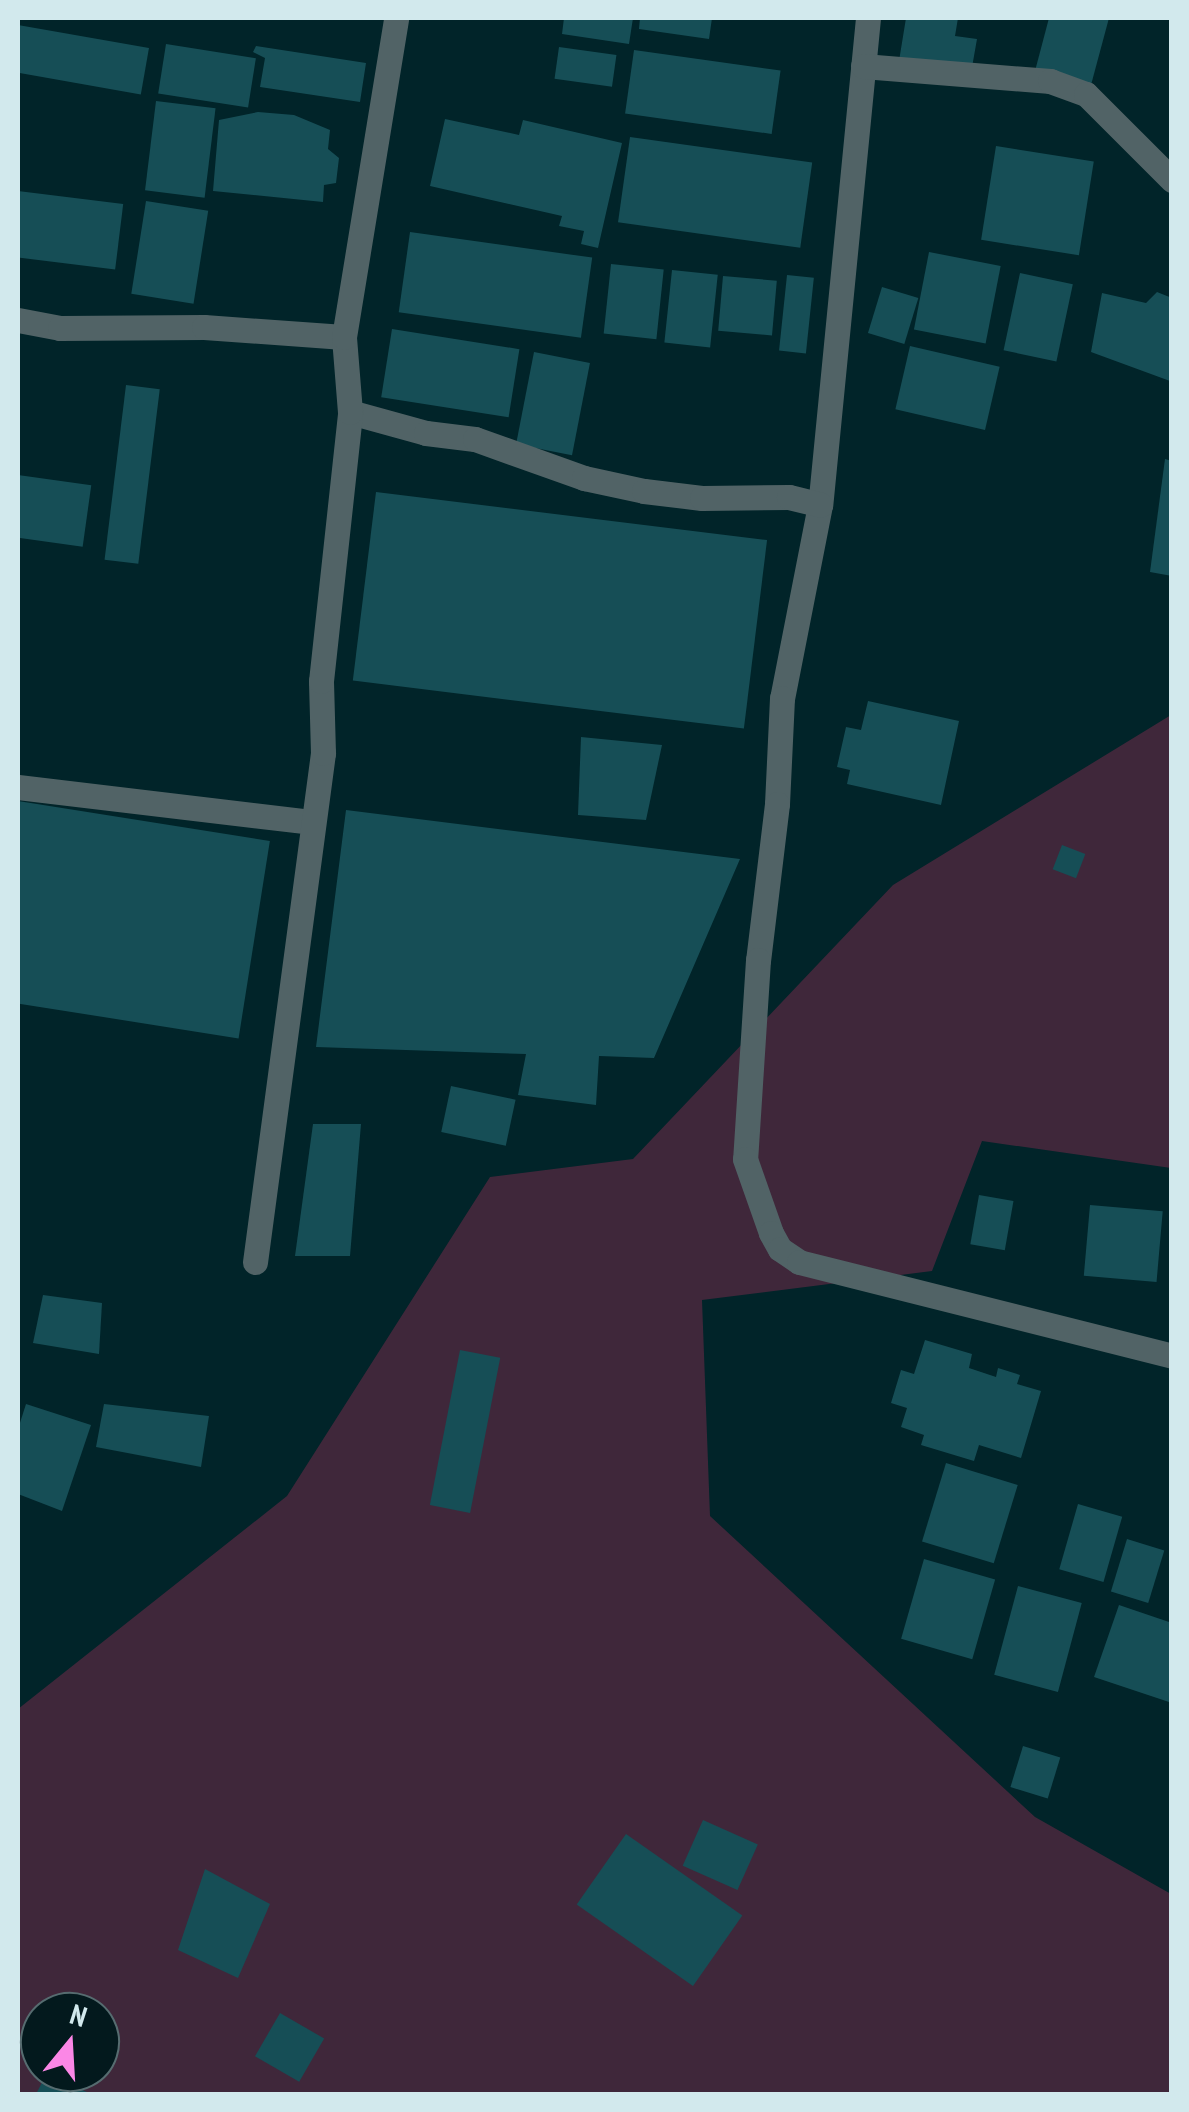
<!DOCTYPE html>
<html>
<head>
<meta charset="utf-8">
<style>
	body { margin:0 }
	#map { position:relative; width:1189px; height:2112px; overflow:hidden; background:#012429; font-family:"PT Sans Narrow",sans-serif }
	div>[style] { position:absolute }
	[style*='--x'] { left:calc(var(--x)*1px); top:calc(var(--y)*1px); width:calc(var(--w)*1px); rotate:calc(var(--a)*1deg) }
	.green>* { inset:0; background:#3f273a }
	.building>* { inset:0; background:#164e56; transform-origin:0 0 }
	.street>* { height:25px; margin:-12.5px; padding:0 12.5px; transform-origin:12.5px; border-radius:12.5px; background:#516366 }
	span { translate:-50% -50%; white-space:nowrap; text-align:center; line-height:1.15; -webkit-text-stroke:9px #03191d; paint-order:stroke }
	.frame { position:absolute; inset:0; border:20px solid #d2e9ed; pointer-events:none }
	.north { position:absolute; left:20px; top:1992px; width:100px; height:100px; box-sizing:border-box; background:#03191d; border:2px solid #566c70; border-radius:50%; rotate:18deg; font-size:28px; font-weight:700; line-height:40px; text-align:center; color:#d2e9ed }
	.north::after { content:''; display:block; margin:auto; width:35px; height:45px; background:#fb87e6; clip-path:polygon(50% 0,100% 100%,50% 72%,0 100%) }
</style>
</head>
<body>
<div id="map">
	<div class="green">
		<i style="clip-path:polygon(evenodd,1171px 715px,1171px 1168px,982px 1141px,932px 1271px,702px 1300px,710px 1516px,1035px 1817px,1171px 1894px,1171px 2094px,18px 2094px,18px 1709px,287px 1496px,490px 1177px,633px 1159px,893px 885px,1171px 715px,40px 2012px,100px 2012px,100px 2072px,40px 2072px,40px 2012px)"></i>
	</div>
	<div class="building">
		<i style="clip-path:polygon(564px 18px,633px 18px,629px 44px,562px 34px)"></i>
		<i style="clip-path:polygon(640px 18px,712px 18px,709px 39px,639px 29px)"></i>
		<i style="clip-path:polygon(906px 18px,958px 18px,955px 36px,977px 39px,971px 73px,899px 61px)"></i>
		<i style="clip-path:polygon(1049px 18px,1109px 18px,1091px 85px,1035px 71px)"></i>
		<i style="left:18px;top:25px;width:133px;height:47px;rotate:10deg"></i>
		<i style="left:166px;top:44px;width:91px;height:50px;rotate:9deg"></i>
		<i style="clip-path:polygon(256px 46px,366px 63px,360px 102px,260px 87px,265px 58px,253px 52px)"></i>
		<i style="left:559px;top:47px;width:58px;height:32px;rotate:8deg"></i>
		<i style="left:634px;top:50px;width:148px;height:64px;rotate:8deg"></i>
		<i style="left:156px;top:101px;width:60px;height:90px;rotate:7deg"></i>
		<i style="clip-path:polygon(258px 112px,294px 115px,330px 130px,328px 149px,339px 158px,336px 183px,324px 185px,323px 202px,213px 191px,219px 120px)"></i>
		<i style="clip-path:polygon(445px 119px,519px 135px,523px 120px,622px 143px,598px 248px,581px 244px,584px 231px,559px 226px,562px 216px,430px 186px)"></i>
		<i style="left:630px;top:137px;width:184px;height:86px;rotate:8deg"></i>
		<i style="left:996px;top:146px;width:99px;height:95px;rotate:9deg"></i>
		<i style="left:18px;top:191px;width:106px;height:66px;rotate:7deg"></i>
		<i style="left:146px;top:201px;width:63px;height:94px;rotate:9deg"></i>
		<i style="left:410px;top:232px;width:184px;height:81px;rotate:8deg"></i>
		<i style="left:929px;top:252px;width:73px;height:79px;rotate:11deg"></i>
		<i style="left:611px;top:264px;width:53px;height:70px;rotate:6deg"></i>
		<i style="left:672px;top:270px;width:46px;height:73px;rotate:6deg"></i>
		<i style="left:1020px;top:273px;width:54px;height:79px;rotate:12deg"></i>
		<i style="left:787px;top:275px;width:27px;height:76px;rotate:6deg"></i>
		<i style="left:723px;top:276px;width:54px;height:55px;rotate:5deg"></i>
		<i style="left:882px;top:287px;width:38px;height:48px;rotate:17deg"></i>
		<i style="clip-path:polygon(1157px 292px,1172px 298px,1170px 381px,1091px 352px,1102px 293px,1146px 303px)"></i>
		<i style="left:392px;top:329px;width:129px;height:69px;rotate:9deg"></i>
		<i style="left:910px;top:346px;width:92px;height:65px;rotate:13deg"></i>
		<i style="left:534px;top:352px;width:57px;height:94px;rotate:11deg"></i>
		<i style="left:126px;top:385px;width:34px;height:176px;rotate:7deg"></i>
		<i style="clip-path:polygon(1165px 459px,1172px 461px,1172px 576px,1150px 572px)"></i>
		<i style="left:18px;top:475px;width:74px;height:62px;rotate:8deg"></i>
		<i style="left:376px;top:492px;width:394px;height:190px;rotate:7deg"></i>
		<i style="clip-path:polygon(868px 701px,959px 721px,941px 805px,847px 784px,850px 770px,837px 767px,846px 727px,861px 730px)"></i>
		<i style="clip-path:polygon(581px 737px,662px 745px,646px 820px,578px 815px)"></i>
		<i style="left:18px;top:801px;width:255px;height:200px;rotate:9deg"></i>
		<i style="clip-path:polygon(346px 810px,740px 859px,654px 1058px,599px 1056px,596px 1105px,518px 1095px,526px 1054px,316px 1047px)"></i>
		<i style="left:1062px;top:845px;width:25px;height:26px;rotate:21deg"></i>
		<i style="left:451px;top:1086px;width:66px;height:47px;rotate:12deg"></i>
		<i style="clip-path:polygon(313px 1124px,361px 1124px,350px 1256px,295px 1256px)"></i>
		<i style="left:979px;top:1195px;width:35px;height:50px;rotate:10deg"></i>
		<i style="left:1090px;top:1205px;width:73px;height:71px;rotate:5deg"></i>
		<i style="clip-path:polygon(43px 1295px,102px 1303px,99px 1354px,33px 1343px)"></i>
		<i style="clip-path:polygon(925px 1340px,972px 1354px,969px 1368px,996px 1377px,998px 1368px,1020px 1375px,1017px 1384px,1041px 1391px,1021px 1458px,979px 1445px,974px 1461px,921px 1445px,924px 1435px,901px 1427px,907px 1408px,891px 1403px,901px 1370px,914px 1374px)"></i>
		<i style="left:460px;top:1350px;width:41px;height:158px;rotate:11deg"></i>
		<i style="clip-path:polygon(26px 1404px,91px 1425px,62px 1511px,18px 1494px,18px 1429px)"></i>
		<i style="clip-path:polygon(104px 1404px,209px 1416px,201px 1467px,96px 1447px)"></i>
		<i style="left:946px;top:1463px;width:75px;height:82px;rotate:17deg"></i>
		<i style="left:1078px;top:1504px;width:46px;height:68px;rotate:16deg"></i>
		<i style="left:1127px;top:1539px;width:39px;height:55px;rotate:17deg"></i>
		<i style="left:924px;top:1559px;width:74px;height:83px;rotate:16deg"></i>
		<i style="left:1018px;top:1586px;width:66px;height:92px;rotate:15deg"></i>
		<i style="clip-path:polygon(1119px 1605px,1172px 1623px,1172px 1703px,1094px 1677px)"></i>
		<i style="left:1023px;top:1746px;width:39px;height:43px;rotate:17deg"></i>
		<i style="left:703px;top:1820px;width:60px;height:50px;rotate:24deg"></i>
		<i style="left:626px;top:1834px;width:142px;height:86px;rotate:35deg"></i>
		<i style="clip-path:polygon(205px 1869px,270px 1904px,238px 1978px,178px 1950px)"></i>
		<i style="left:280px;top:2013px;width:51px;height:50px;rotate:30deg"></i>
		<i style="clip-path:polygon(47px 2073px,91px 2094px,36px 2094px)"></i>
	</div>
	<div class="street">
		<i style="--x:868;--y:18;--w:489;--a:95.6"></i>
		<i style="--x:820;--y:505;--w:197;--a:101.1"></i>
		<i style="--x:782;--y:698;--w:106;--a:92.7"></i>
		<i style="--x:777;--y:804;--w:157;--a:96.9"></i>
		<i style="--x:758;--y:960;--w:199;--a:93.7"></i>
		<i style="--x:745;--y:1159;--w:78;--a:70.6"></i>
		<i style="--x:771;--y:1233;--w:18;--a:61"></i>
		<i style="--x:780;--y:1249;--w:23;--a:34"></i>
		<i style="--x:799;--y:1262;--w:385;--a:14.1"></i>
		<i style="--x:863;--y:66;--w:188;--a:4.6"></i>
		<i style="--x:1050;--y:81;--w:38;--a:20"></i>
		<i style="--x:1086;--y:94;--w:122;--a:45"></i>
		<i style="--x:18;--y:320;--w:43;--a:10.8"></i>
		<i style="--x:60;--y:328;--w:144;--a:-0.4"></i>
		<i style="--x:204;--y:327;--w:140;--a:4.1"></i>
		<i style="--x:350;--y:412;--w:79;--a:15.4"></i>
		<i style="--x:426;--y:433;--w:49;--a:7"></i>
		<i style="--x:475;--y:439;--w:116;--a:19.7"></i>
		<i style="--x:584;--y:478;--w:61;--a:12.2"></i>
		<i style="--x:644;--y:491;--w:58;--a:6.9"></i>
		<i style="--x:702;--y:498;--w:87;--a:-0.7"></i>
		<i style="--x:789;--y:497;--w:32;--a:14"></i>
		<i style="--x:18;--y:787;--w:297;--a:6.8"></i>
		<i style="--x:255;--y:1262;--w:514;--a:-82.39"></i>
		<i style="--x:323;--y:753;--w:72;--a:-91.6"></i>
		<i style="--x:321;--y:681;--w:271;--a:-83.8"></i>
		<i style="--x:350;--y:412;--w:75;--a:-94.6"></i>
		<i style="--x:344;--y:337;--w:323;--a:-80.7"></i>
	</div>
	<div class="frame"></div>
	<div class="north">N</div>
</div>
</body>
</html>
